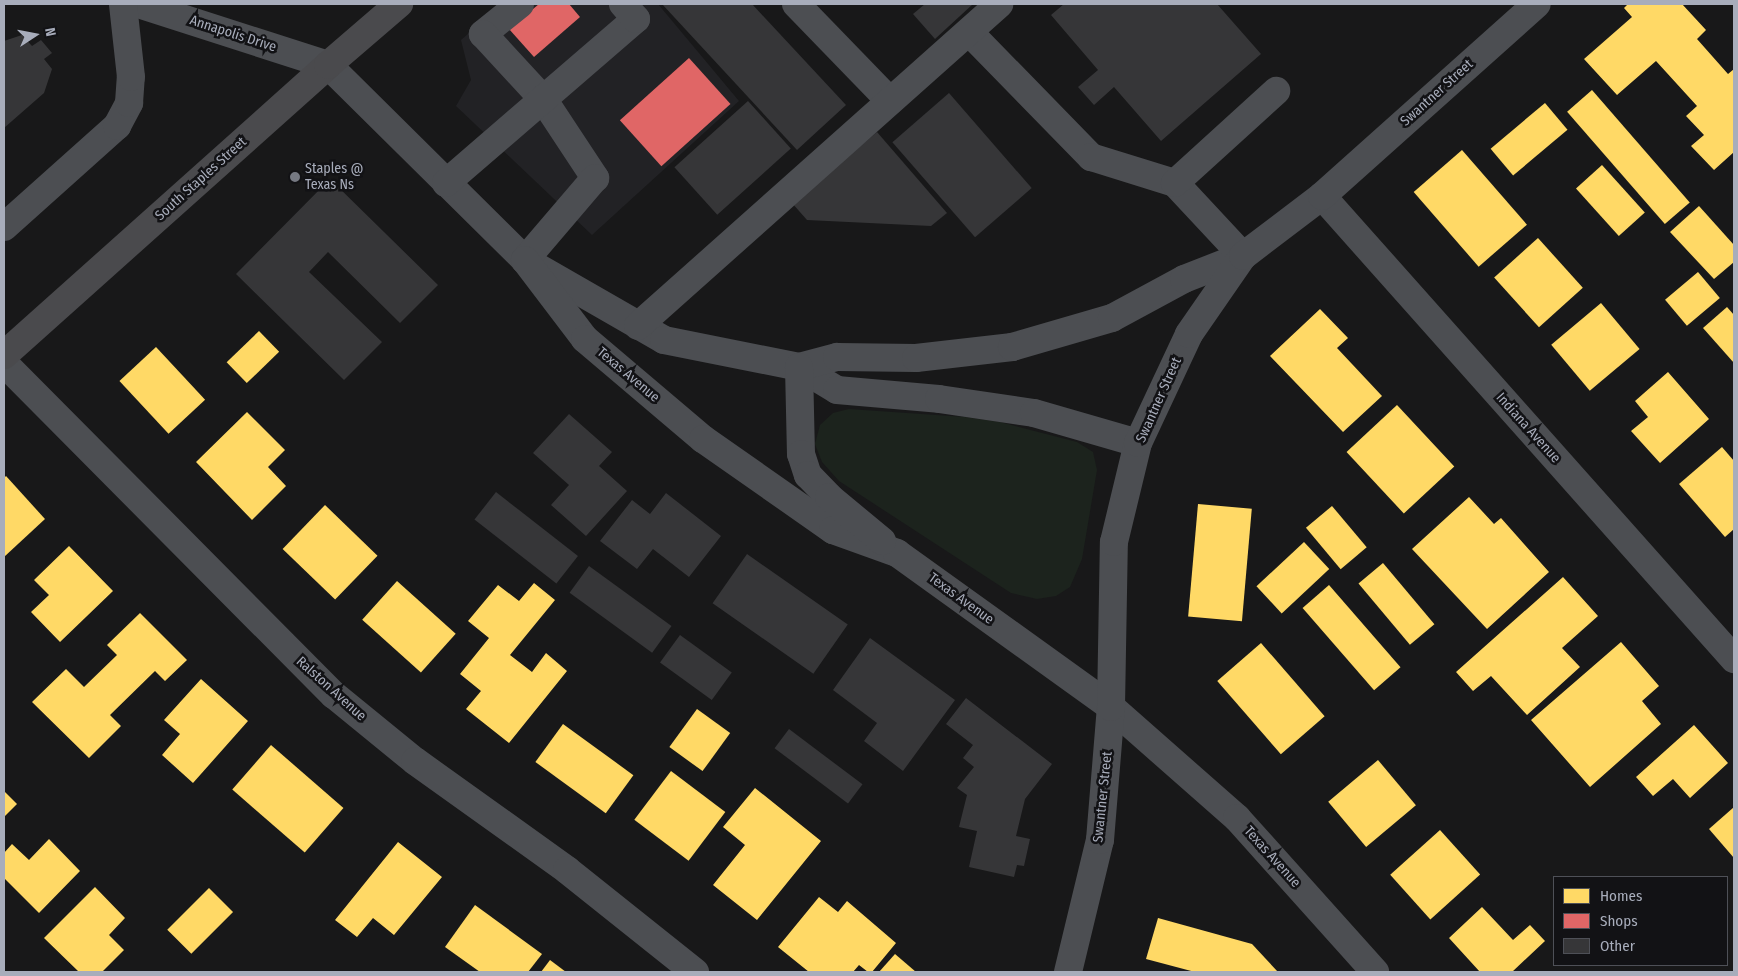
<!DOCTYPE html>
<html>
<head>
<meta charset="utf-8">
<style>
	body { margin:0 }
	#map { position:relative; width:1738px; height:976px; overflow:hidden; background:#181819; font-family:"Fira Sans Condensed",sans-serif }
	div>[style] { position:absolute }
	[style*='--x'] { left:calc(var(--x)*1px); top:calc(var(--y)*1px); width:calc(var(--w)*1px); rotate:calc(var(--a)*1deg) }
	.built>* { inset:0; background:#222225 }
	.green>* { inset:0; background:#1c231d }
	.homes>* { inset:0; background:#ffd966; transform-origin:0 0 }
	.shops>* { inset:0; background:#e06666; transform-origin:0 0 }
	.building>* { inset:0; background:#363638; transform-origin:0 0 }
	.minor>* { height:28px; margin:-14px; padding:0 14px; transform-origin:14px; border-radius:14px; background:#4c4e52 }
	.major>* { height:28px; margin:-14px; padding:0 14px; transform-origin:14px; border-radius:14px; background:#4a4a4d }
	.dots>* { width:14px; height:14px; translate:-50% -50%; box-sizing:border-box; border:2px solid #121215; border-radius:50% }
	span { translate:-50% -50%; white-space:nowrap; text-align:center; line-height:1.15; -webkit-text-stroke:5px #121215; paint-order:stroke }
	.street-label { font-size:14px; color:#a8adbb }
	.poi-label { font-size:14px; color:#a8adbb }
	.left { translate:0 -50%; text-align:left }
	.frame { position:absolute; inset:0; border:5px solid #a8adbb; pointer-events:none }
	.legend { position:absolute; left:1553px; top:876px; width:175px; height:90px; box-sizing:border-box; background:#121215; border:1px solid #4e5057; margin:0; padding:6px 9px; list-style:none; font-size:15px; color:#a8adbb }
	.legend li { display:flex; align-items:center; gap:10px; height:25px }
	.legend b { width:25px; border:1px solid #4e5057 }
	.north { position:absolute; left:10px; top:10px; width:50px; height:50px; -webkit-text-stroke:4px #121215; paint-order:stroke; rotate:79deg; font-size:14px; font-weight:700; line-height:20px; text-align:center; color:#a8adbb }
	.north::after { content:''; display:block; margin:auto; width:18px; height:22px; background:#a8adbb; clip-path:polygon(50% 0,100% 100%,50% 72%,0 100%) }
</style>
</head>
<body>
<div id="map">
	<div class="built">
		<i style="clip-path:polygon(502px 4px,658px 4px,739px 101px,592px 235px,456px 106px,471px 80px,461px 40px)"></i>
	</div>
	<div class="green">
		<i style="clip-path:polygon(849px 409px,965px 417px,1000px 422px,1077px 442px,1093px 452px,1097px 470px,1082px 559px,1070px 587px,1056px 596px,1037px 599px,1011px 593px,839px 481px,822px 462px,815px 444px,820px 425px,833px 413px)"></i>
	</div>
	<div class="homes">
		<i style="clip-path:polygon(1628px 4px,1682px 4px,1706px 30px,1697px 39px,1728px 74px,1734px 69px,1734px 152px,1714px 170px,1691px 146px,1704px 135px,1686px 116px,1697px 106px,1656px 61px,1617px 95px,1584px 59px,1632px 17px,1624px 8px)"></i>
		<i style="left:1592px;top:90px;width:149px;height:33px;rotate:49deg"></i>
		<i style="left:1545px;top:103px;width:35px;height:71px;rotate:50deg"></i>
		<i style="left:1462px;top:150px;width:99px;height:64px;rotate:49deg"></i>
		<i style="left:1602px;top:165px;width:64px;height:35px;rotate:48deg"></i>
		<i style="clip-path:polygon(1699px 206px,1734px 245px,1734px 262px,1714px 279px,1670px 232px)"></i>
		<i style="left:1538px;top:238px;width:67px;height:59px;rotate:48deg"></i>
		<i style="left:1698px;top:272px;width:34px;height:43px;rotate:50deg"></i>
		<i style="left:1601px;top:303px;width:60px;height:65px;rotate:50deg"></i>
		<i style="clip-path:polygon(1727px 307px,1734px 315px,1734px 363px,1703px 328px)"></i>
		<i style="clip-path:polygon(1320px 309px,1348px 338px,1337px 348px,1382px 396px,1343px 432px,1270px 356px)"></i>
		<i style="left:259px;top:331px;width:29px;height:45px;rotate:46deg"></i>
		<i style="left:156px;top:347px;width:72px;height:50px;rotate:47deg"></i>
		<i style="clip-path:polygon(1668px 372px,1709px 419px,1660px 463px,1631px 431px,1648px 417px,1635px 401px)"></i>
		<i style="left:1397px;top:405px;width:84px;height:69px;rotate:47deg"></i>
		<i style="clip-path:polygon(247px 412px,285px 450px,268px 467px,286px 486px,252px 520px,196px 462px)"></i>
		<i style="clip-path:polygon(1722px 447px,1734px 461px,1734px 529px,1725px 537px,1679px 484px)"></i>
		<i style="clip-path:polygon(6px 476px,45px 519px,4px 557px,4px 478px)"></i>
		<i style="clip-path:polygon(1469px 497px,1494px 524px,1501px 518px,1549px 572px,1487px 629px,1412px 549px)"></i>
		<i style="left:1198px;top:504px;width:54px;height:113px;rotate:5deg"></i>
		<i style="left:325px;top:505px;width:73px;height:61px;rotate:44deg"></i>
		<i style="left:1332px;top:506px;width:54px;height:34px;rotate:50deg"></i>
		<i style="left:1304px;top:542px;width:37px;height:65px;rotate:47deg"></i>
		<i style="clip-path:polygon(69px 546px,113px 591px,60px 642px,31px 612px,49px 595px,34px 580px)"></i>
		<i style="left:1383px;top:563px;width:80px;height:32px;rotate:50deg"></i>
		<i style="clip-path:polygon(1563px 577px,1598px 616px,1562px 648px,1580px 667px,1527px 715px,1491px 676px,1473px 691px,1456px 672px)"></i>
		<i style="left:397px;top:581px;width:79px;height:52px;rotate:42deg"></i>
		<i style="clip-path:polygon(534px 583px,555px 600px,510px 655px,532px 672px,546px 653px,567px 671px,509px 743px,466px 709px,481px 691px,460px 674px,489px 638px,468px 621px,498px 585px,519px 601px)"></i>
		<i style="left:1329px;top:585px;width:109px;height:35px;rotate:49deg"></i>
		<i style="clip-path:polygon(140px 613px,187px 660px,165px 681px,155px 671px,110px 715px,121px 726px,89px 758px,32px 702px,66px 669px,84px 687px,117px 655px,107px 645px)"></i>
		<i style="clip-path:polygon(1621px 642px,1659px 686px,1642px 701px,1661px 724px,1590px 787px,1531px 720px)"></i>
		<i style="left:1261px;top:643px;width:97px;height:58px;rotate:49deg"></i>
		<i style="clip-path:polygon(201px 679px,248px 721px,193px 783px,162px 755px,180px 734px,164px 720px)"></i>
		<i style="left:697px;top:709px;width:41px;height:47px;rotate:36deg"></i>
		<i style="left:563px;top:724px;width:87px;height:47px;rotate:36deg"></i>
		<i style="clip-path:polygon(1694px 725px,1728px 763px,1690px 798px,1673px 779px,1653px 796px,1636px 777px)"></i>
		<i style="left:271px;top:745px;width:96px;height:59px;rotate:41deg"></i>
		<i style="left:1378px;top:760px;width:59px;height:65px;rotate:50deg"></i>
		<i style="left:671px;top:771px;width:68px;height:61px;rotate:37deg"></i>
		<i style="clip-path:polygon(755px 788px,821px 841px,757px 920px,713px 885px,745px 845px,723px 827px)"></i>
		<i style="clip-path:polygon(4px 791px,17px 804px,4px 817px)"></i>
		<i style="clip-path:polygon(1734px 807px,1734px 858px,1709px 829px)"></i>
		<i style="left:1440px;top:830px;width:60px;height:67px;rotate:48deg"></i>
		<i style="clip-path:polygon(49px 839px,80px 871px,39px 913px,4px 878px,4px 853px,12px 844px,29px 860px)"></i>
		<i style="clip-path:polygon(398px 842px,442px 877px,394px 935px,373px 918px,357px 937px,335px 920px)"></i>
		<i style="clip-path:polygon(95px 887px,125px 918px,109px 935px,124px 950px,102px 972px,79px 972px,44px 938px)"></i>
		<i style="left:209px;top:888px;width:34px;height:59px;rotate:45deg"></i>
		<i style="clip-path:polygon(819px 897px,838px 912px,847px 901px,896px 943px,872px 972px,868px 972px,859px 965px,853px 972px,809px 972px,778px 947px)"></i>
		<i style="clip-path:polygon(475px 905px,542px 954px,528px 972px,480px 972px,445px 947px)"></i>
		<i style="clip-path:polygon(1482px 907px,1513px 940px,1530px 925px,1545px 941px,1512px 972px,1480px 972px,1449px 938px)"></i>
		<i style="clip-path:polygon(1158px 918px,1252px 944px,1278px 972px,1195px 972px,1146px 959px)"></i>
		<i style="clip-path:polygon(895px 954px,916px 972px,879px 972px)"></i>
		<i style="clip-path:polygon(550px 960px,566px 972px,541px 972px)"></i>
	</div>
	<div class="shops">
		<i style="clip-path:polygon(539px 4px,569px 4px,580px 17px,534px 57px,509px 29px)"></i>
		<i style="left:689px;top:58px;width:62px;height:93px;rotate:48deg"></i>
	</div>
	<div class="building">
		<i style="clip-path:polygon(662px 4px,752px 4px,846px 105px,797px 150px)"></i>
		<i style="clip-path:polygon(925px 4px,973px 4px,935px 39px,913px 14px)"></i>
		<i style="clip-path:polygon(1064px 4px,1217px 4px,1261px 54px,1161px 141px,1114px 87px,1094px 105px,1078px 87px,1098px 70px,1051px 15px)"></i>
		<i style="clip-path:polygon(22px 35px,32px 46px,41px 40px,52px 53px,44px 59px,52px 69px,44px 93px,4px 128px,4px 41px)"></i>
		<i style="left:949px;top:93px;width:126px;height:75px;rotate:49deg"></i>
		<i style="left:748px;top:101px;width:64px;height:99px;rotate:48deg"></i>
		<i style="clip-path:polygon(877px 132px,947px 213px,931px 226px,807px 220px,792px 203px)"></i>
		<i style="clip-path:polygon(330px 179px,438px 285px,400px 323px,328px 252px,309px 272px,382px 342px,344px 380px,236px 274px)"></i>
		<i style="clip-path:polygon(569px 414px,612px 452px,599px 466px,627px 491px,586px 536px,551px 505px,569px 485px,533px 453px)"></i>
		<i style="left:496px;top:492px;width:104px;height:35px;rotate:38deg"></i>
		<i style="clip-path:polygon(666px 493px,721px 536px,689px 577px,653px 549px,637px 569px,600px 541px,632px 500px,650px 514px)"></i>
		<i style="left:747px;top:554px;width:123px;height:60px;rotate:35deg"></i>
		<i style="left:589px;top:566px;width:102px;height:33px;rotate:36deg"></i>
		<i style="left:680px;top:635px;width:64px;height:34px;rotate:36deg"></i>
		<i style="clip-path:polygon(870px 638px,955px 700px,903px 771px,864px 741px,877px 723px,833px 690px)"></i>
		<i style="clip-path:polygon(966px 698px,1052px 764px,1025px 799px,1016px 836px,1030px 839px,1024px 866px,1017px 865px,1014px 877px,969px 867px,977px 831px,959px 827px,967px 795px,957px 788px,974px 767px,963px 758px,973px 745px,946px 724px)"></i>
		<i style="left:789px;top:729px;width:92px;height:24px;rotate:37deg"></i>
	</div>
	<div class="minor">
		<i style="--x:138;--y:4;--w:200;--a:17.8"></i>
		<i style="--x:328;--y:65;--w:277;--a:44.7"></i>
		<i style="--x:525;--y:260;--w:160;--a:29.9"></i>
		<i style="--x:664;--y:340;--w:138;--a:11.3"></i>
		<i style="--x:799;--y:367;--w:44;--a:31.2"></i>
		<i style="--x:837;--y:390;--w:102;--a:5"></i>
		<i style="--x:939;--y:399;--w:96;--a:8.4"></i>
		<i style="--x:1034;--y:413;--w:108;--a:16.1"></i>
		<i style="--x:520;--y:4;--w:48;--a:141"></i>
		<i style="--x:483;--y:34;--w:88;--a:47.3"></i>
		<i style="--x:543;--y:99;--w:95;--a:56.6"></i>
		<i style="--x:595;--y:178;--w:108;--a:130.5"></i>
		<i style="--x:525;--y:260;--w:99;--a:52.8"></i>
		<i style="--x:585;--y:339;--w:155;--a:40.3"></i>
		<i style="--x:703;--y:439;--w:159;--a:35"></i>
		<i style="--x:833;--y:530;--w:68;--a:19.8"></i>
		<i style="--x:897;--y:553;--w:264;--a:35.7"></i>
		<i style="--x:1111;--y:707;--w:168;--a:41.4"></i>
		<i style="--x:1237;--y:818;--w:207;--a:48.1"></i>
		<i style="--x:796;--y:4;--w:135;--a:45.9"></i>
		<i style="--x:969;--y:32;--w:175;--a:45.7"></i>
		<i style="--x:1091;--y:157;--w:88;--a:17.2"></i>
		<i style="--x:446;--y:183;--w:251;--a:-40.8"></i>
		<i style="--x:636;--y:19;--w:20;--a:-131"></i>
		<i style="--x:1322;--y:196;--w:620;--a:48.34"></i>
		<i style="--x:4;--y:227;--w:152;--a:-41.8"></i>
		<i style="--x:117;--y:126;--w:26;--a:-62"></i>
		<i style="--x:129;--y:103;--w:26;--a:-86"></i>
		<i style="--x:131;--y:77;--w:73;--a:-96.3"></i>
		<i style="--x:638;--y:326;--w:484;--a:-41.7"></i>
		<i style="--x:4;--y:363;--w:468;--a:45.2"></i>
		<i style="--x:334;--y:695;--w:104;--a:39.2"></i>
		<i style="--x:415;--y:761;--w:187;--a:35.6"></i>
		<i style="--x:567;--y:870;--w:164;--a:38.6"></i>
		<i style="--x:799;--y:367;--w:39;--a:-15"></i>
		<i style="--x:837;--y:357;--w:79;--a:0.7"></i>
		<i style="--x:916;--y:358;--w:97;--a:-6.5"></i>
		<i style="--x:1012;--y:347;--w:104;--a:-16.2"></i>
		<i style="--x:1112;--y:318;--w:82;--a:-28.4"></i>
		<i style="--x:1184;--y:279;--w:63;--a:-21.3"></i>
		<i style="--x:1243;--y:256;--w:100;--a:-133"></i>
		<i style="--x:1175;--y:183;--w:137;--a:-42.3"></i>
		<i style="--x:799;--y:367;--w:87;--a:88.7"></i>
		<i style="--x:801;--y:454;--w:22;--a:72"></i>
		<i style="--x:808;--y:475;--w:30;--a:46"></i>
		<i style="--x:829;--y:497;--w:69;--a:39.7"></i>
		<i style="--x:1068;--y:972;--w:136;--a:-76.4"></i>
		<i style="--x:1100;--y:840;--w:133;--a:-85.3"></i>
		<i style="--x:1111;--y:707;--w:165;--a:-89"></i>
		<i style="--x:1114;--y:542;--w:102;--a:-76.4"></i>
		<i style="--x:1138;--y:443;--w:120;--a:-64.9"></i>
		<i style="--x:1189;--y:334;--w:95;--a:-55.3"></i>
		<i style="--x:1243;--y:256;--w:99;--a:-37.2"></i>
		<i style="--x:1322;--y:196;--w:288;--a:-41.8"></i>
	</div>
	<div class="major">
		<i style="--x:4;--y:355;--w:435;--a:-41.8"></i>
		<i style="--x:328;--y:65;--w:94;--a:-40.7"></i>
	</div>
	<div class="dots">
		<i style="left:295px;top:177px;background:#767982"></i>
	</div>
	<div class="street-label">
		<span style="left:233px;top:34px;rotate:18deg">Annapolis Drive</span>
		<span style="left:1437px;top:93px;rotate:-42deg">Swantner Street</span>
		<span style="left:201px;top:179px;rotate:-42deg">South Staples Street</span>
		<span style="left:628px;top:375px;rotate:40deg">Texas Avenue</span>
		<span style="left:1159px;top:400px;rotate:-66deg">Swantner Street</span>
		<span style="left:1528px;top:428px;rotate:48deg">Indiana Avenue</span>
		<span style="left:961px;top:599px;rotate:36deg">Texas Avenue</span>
		<span style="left:331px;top:689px;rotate:42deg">Ralston Avenue</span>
		<span style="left:1103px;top:797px;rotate:-84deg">Swantner Street</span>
		<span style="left:1272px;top:857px;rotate:48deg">Texas Avenue</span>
	</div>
	<div class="poi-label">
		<span class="left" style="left:305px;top:177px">Staples @<br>Texas Ns</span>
	</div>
	<div class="frame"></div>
	<ul class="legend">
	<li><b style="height:14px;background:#ffd966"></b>Homes</li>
	<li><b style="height:14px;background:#e06666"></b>Shops</li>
	<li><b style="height:14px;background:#363638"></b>Other</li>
	</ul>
	<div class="north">N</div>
</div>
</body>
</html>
